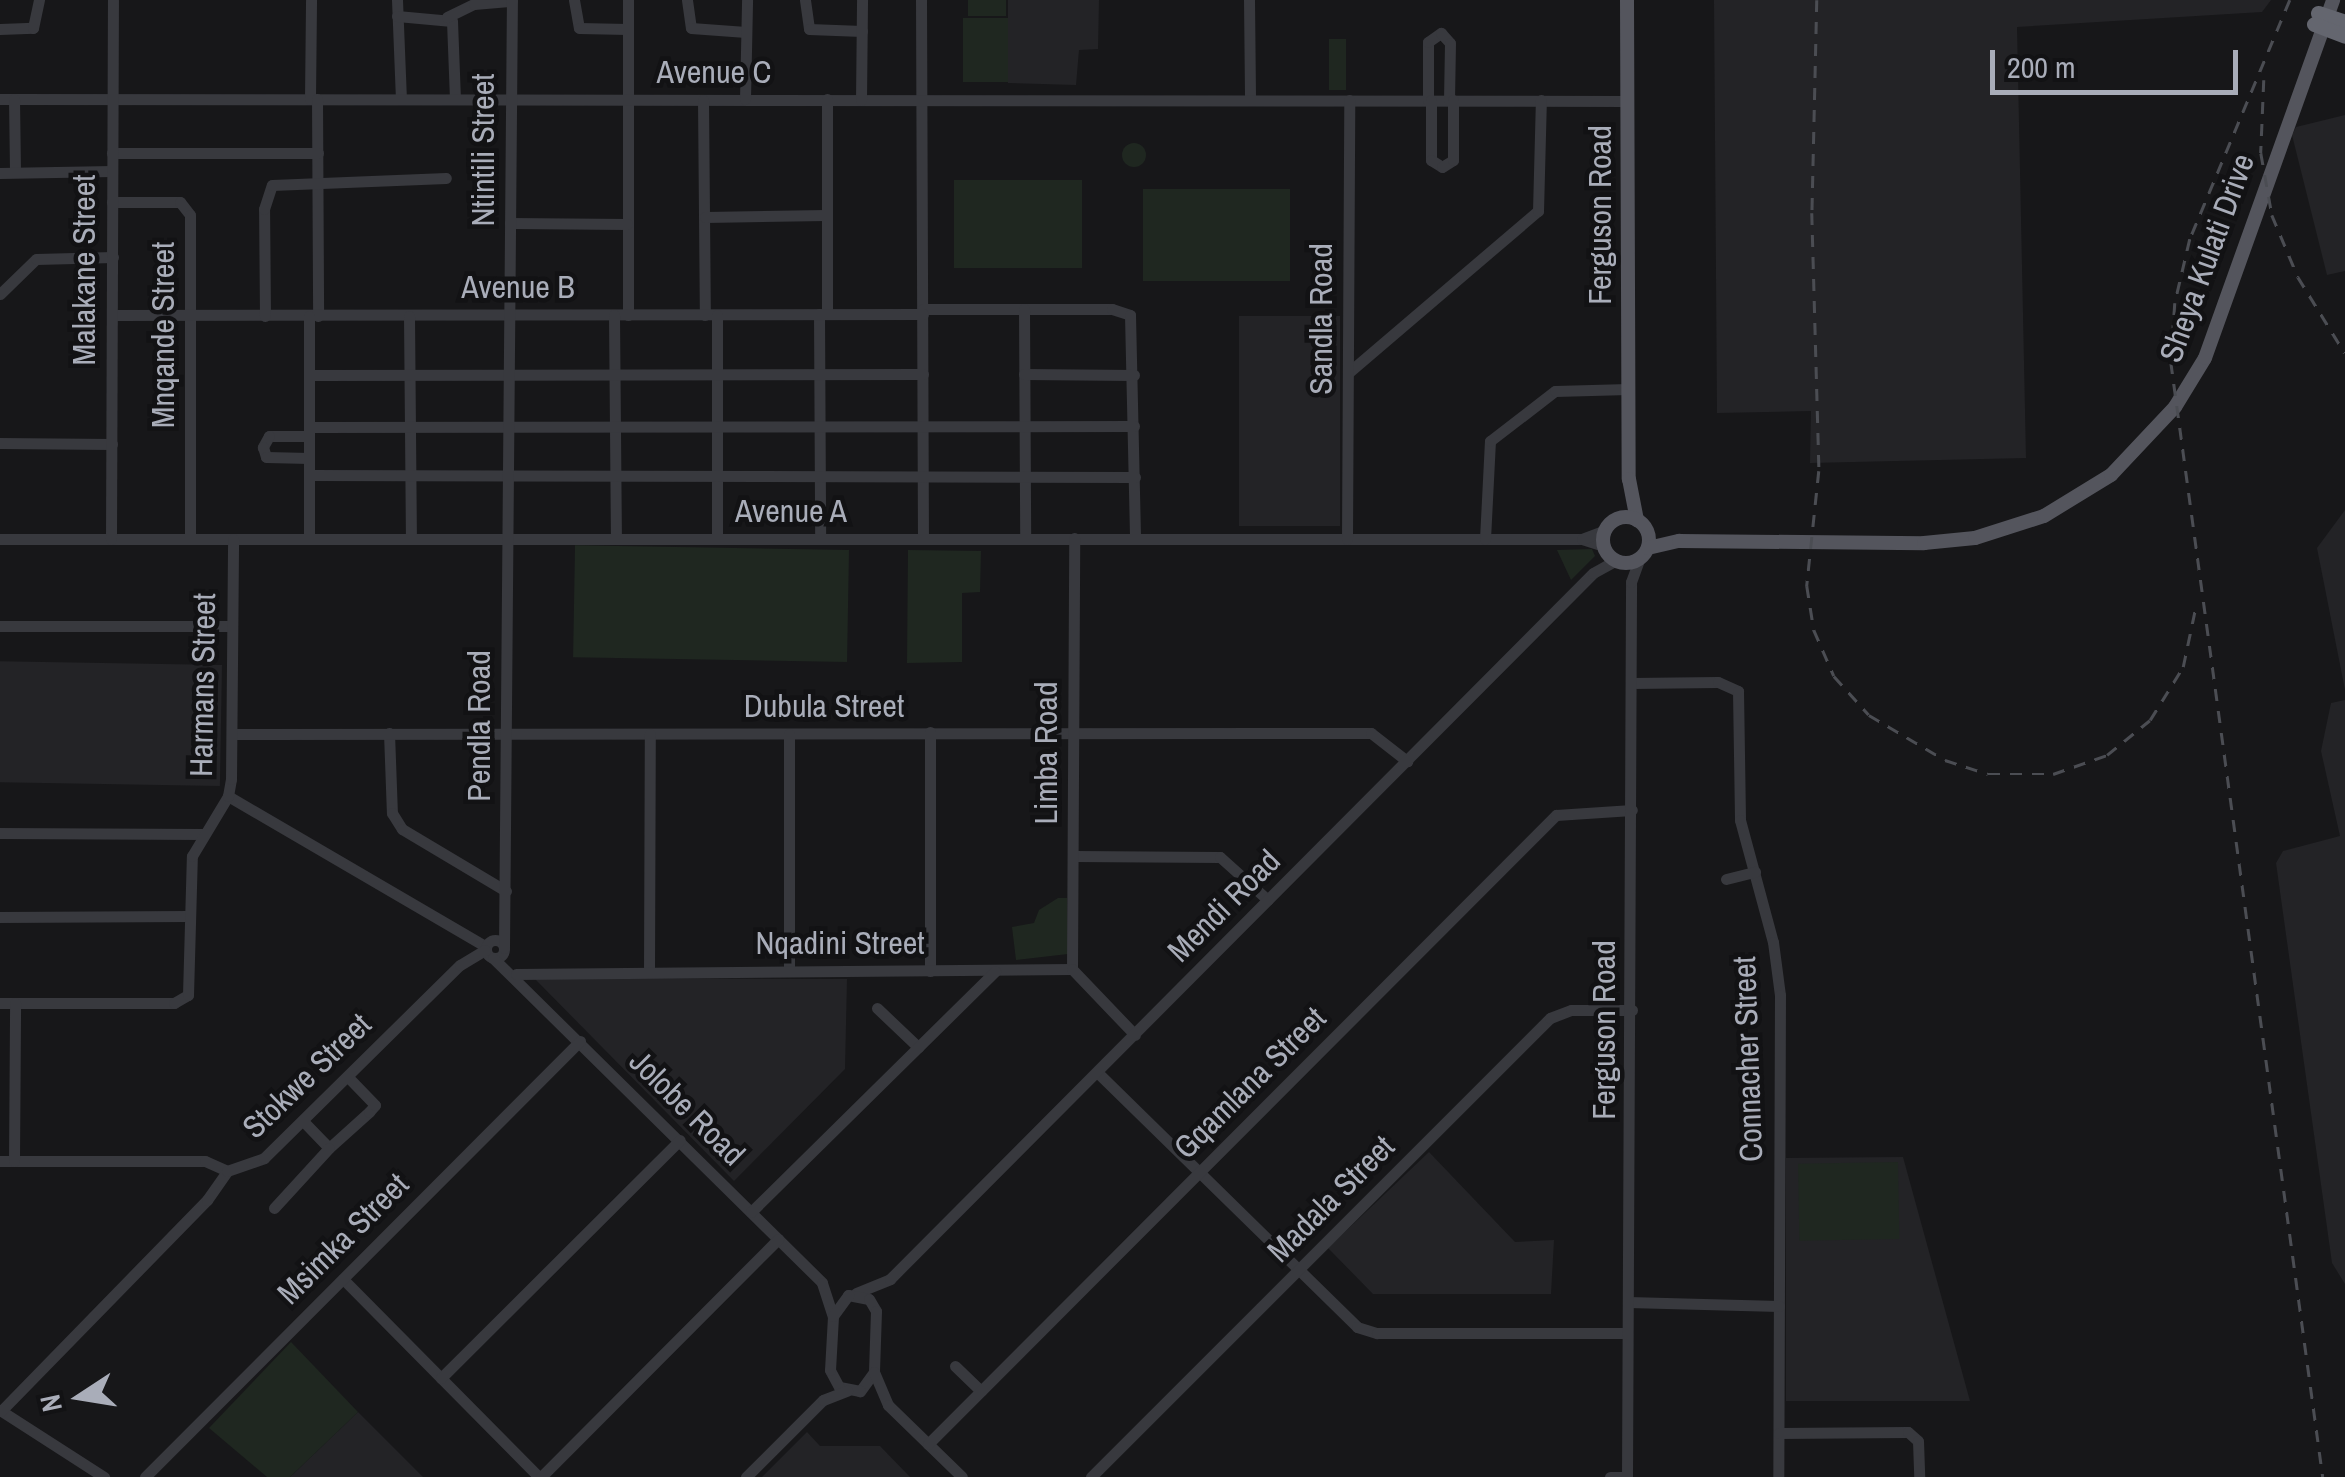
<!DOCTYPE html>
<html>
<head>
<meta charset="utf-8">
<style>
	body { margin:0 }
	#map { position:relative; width:2345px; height:1477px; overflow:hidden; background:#171719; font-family:"Archivo Narrow",sans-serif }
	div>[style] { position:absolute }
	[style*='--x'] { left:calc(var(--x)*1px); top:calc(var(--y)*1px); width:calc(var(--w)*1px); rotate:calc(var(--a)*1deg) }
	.built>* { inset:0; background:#232326; transform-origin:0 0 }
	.green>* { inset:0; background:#1f2720; transform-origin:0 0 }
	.round { border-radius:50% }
	.minor>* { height:11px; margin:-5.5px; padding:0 5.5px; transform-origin:5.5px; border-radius:5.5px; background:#38393e }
	.minor>.ring { margin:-5.5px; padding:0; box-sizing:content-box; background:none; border:11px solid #38393e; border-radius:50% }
	.major>* { height:14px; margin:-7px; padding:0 7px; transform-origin:7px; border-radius:7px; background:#54555d }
	.major>.ring { margin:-7px; padding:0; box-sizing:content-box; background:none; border:14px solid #54555d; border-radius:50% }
	.highway>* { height:15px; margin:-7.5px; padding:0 7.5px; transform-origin:7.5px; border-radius:7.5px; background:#64666f }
	.rail>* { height:2.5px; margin-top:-1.25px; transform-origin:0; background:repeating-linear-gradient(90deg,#4b4d53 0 12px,transparent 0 22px) }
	span { translate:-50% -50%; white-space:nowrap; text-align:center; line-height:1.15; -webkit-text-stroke:9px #121214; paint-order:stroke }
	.street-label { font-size:32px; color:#a9adb9 }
	.north { position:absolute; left:30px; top:1347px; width:100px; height:100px; -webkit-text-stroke:8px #121214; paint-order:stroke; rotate:258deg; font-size:28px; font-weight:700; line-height:40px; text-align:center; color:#a9adb9 }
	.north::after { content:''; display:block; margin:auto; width:35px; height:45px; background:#a9adb9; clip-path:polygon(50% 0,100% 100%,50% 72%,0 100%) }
	.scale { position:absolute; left:1990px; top:50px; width:248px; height:45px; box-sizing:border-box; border:5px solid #a9adb9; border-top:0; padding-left:12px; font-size:30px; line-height:35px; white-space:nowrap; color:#a9adb9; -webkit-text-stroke:8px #121214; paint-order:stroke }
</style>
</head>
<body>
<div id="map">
	<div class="built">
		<i style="clip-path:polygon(1008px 0,1099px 0,1098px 49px,1079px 50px,1076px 85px,1008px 83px)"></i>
		<i style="clip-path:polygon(1714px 0,2271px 0,2262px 12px,2017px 27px,2026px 458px,1810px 463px,1811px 411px,1717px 413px)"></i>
		<i style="clip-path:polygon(2345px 115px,2345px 271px,2327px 275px,2292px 135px,2296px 127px)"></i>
		<i style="left:1340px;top:316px;width:210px;height:101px;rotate:90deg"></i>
		<i style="clip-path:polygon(2345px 510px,2345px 690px,2317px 548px)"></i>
		<i style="left:222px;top:665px;width:121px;height:222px;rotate:91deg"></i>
		<i style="clip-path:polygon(2345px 700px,2345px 1284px,2332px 1263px,2276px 863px,2283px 851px,2340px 836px,2321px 751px,2331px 703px)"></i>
		<i style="clip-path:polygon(534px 978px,847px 979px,845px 1069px,734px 1181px)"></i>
		<i style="clip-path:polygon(1429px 1152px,1515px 1242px,1554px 1240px,1551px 1294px,1373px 1294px,1328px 1248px)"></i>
		<i style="clip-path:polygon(1903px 1157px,1970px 1401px,1786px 1401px,1786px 1158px)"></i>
		<i style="clip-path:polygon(358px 1412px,423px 1477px,290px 1477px)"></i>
		<i style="clip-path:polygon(807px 1432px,820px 1446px,880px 1446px,910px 1477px,762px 1477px)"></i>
	</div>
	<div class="green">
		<i style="left:968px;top:0;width:38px;height:16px"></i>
		<i style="left:963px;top:18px;width:45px;height:64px"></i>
		<i style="left:1329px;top:39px;width:17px;height:51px"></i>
		<i class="round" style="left:1122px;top:143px;width:24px;height:24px"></i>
		<i style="left:954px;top:180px;width:128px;height:88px"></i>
		<i style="left:1143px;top:189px;width:147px;height:92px"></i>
		<i style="clip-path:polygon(1592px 549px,1595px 556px,1571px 580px,1557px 550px)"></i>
		<i style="left:849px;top:550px;width:112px;height:274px;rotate:91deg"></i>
		<i style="clip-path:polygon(908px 550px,981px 551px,980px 592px,962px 593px,962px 662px,907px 663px)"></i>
		<i style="clip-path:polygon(1058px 898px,1067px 898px,1068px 954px,1016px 960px,1012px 927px,1034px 923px,1039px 910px)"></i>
		<i style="left:1898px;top:1162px;width:77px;height:100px;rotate:89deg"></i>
		<i style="clip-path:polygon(291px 1342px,358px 1412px,290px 1477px,267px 1477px,209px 1428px)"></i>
	</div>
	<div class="minor">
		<i style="--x:397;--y:0;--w:99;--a:87.7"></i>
		<i style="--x:574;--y:0;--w:28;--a:80"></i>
		<i style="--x:579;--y:28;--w:48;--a:1.2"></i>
		<i style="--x:628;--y:0;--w:315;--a:90"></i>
		<i style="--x:687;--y:0;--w:28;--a:82"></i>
		<i style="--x:691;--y:28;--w:55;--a:4.2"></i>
		<i style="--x:805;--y:0;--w:29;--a:82"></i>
		<i style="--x:809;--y:29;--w:53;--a:2.2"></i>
		<i style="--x:921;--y:0;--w:538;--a:89.79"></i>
		<i style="--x:1249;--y:0;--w:100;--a:89.4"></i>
		<i style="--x:397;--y:16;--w:55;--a:5.2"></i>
		<i style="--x:452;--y:21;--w:78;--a:87.8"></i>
		<i style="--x:447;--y:17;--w:30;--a:-26"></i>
		<i style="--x:474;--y:4;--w:38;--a:-5"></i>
		<i style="--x:0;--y:29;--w:33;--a:-2"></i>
		<i style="--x:33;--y:28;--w:29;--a:-78"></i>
		<i style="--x:0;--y:99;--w:1628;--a:0.07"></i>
		<i style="--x:14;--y:99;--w:72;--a:89.2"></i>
		<i style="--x:310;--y:99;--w:99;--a:-89.4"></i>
		<i style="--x:317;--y:99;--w:217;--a:89.7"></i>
		<i style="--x:745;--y:99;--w:99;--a:-88.8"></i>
		<i style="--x:703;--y:100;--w:215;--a:89.5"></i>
		<i style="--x:861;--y:100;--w:100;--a:-89.4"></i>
		<i style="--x:1428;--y:100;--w:58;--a:-90"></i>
		<i style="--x:1428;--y:42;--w:16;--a:-35"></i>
		<i style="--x:1441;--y:33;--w:13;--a:48"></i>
		<i style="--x:1450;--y:43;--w:57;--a:91"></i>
		<i style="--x:1431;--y:100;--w:60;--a:90"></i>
		<i style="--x:1431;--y:160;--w:13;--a:32"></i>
		<i style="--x:1442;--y:167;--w:13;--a:-32"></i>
		<i style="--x:1453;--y:160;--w:60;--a:-90"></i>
		<i style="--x:112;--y:153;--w:206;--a:0"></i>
		<i style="--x:0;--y:173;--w:112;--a:-1"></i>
		<i style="--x:112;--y:202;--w:68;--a:0"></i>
		<i style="--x:180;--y:202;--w:16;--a:52"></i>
		<i style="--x:190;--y:215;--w:324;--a:90"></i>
		<i style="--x:705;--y:217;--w:121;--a:-0.9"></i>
		<i style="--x:510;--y:223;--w:117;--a:0.5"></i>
		<i style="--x:0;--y:294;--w:50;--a:-44.2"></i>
		<i style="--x:36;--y:259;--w:77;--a:-1.5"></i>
		<i style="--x:923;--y:309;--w:189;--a:0"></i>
		<i style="--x:1112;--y:309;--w:19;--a:18"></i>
		<i style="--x:1130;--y:315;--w:223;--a:88.7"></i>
		<i style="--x:1024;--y:309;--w:229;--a:89.7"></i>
		<i style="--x:819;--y:314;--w:224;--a:89.7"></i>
		<i style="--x:827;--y:314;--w:215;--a:-90"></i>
		<i style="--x:112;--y:315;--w:811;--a:-0.07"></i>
		<i style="--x:614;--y:315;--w:224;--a:89.5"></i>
		<i style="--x:717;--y:315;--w:223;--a:90"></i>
		<i style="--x:265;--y:316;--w:107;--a:-90.5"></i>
		<i style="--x:264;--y:209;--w:25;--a:-72"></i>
		<i style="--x:272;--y:185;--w:174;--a:-2.3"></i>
		<i style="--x:409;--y:316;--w:222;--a:89.5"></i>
		<i style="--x:1348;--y:373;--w:250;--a:-40.5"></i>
		<i style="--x:1538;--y:211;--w:111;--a:-88.5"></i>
		<i style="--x:1024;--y:374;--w:110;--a:0.5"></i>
		<i style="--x:309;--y:375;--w:614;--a:-0.09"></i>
		<i style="--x:309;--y:427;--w:825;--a:-0.07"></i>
		<i style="--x:309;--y:436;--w:40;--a:180"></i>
		<i style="--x:269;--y:436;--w:13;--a:119"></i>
		<i style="--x:263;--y:447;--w:10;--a:73"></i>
		<i style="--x:266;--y:457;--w:43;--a:1.3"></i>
		<i style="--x:0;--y:443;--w:112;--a:0.5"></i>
		<i style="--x:309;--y:475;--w:826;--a:0.14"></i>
		<i style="--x:309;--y:538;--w:222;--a:-90"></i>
		<i style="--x:0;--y:539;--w:1582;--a:0"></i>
		<i style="--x:1582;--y:539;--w:22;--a:18"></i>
		<i style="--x:111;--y:539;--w:539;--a:-89.79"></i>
		<i style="--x:1347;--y:539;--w:439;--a:-89.7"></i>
		<i style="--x:1485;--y:539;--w:98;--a:-87.1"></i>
		<i style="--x:1490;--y:441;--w:82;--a:-37.6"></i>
		<i style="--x:1555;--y:391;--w:73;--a:-1.6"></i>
		<i style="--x:1582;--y:539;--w:25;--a:-21"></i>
		<i style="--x:0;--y:626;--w:232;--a:0"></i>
		<i style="--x:1632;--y:683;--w:86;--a:-0.7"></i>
		<i style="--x:1718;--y:682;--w:22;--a:24"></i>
		<i style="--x:1738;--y:691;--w:129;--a:89.1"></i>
		<i style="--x:1740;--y:820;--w:126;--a:74.9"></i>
		<i style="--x:1773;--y:942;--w:53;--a:82.5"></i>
		<i style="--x:1780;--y:995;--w:482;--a:90.2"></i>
		<i style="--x:389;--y:733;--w:80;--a:87.9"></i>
		<i style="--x:392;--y:813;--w:19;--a:58"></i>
		<i style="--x:402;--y:829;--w:121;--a:30.8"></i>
		<i style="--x:232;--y:734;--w:1139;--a:-0.05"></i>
		<i style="--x:1371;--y:733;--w:46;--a:37.9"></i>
		<i style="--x:228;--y:796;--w:299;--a:30.3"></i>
		<i style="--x:0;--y:833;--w:204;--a:0.3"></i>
		<i style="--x:1074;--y:856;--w:146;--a:0.4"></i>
		<i style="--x:1220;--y:857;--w:64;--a:41.9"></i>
		<i style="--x:1726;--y:879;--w:30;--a:-14"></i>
		<i style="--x:0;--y:917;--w:189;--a:-0.3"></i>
		<i class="ring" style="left:486px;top:940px;width:7px;height:7px"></i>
		<i style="--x:504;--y:948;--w:948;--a:-89.52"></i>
		<i style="--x:493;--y:958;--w:462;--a:44.6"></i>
		<i style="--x:822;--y:1283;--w:35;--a:72"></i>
		<i style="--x:789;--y:969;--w:235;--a:-90"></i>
		<i style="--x:1072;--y:969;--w:431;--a:-89.7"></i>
		<i style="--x:649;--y:971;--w:237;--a:-89.8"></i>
		<i style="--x:930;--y:971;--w:239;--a:-90"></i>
		<i style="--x:516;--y:974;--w:556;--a:-0.52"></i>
		<i style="--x:1072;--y:969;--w:91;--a:46.3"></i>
		<i style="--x:0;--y:1003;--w:174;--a:0"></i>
		<i style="--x:174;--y:1003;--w:16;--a:-30"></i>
		<i style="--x:188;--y:995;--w:139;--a:-88.4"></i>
		<i style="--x:192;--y:856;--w:70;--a:-59"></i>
		<i style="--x:228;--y:796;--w:17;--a:-80"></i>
		<i style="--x:231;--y:779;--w:240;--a:-89.5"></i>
		<i style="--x:877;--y:1008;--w:57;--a:43.6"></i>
		<i style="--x:1098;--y:1073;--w:363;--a:44.4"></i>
		<i style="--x:1357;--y:1327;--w:21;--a:17"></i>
		<i style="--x:1377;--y:1333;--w:250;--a:0"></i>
		<i style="--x:303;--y:1121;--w:37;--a:46"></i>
		<i style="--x:329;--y:1148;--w:54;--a:-42"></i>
		<i style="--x:369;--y:1112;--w:9;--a:-49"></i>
		<i style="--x:375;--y:1105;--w:39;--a:-134"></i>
		<i style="--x:0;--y:1161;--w:205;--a:0"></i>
		<i style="--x:205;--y:1161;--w:24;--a:24"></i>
		<i style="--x:14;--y:1161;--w:158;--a:-89.6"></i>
		<i style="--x:274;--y:1208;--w:81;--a:-47.5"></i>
		<i style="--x:751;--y:1212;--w:343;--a:-44.6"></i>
		<i style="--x:343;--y:1279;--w:279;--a:45.3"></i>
		<i style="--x:856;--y:1293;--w:37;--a:-22"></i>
		<i style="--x:890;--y:1279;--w:996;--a:-45.12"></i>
		<i style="--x:1593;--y:573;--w:25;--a:-29"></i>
		<i style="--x:848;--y:1295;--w:21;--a:11"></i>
		<i style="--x:869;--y:1299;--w:14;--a:60"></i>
		<i style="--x:876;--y:1311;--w:61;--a:91.9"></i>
		<i style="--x:874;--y:1372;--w:24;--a:126"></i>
		<i style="--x:860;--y:1391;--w:21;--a:-169"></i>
		<i style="--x:839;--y:1387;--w:19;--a:-118"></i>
		<i style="--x:830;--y:1370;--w:54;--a:-86.8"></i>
		<i style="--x:833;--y:1316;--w:26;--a:-54"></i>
		<i style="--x:1628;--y:1302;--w:151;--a:1.5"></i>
		<i style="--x:955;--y:1366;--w:36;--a:44"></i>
		<i style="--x:874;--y:1372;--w:36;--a:67"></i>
		<i style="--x:888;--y:1405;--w:103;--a:44.2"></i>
		<i style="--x:441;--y:1378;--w:337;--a:-44.9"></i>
		<i style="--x:0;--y:1410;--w:124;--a:32.8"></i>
		<i style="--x:1;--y:1411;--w:295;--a:-45.7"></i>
		<i style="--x:207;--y:1200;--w:35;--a:-55"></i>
		<i style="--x:227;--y:1171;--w:39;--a:-19"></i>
		<i style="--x:264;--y:1158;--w:275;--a:-44.6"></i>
		<i style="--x:460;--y:965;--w:29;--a:-31"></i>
		<i style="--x:1779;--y:1433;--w:129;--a:-0.4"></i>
		<i style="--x:1908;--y:1432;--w:13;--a:42"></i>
		<i style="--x:1918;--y:1441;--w:36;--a:88"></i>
		<i style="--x:928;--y:1444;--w:889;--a:-45.05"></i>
		<i style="--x:1556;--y:815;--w:76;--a:-3.8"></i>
		<i style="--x:145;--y:1477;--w:616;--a:-45.07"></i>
		<i style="--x:541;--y:1477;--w:336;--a:-45.1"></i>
		<i style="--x:746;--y:1477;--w:109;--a:-45"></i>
		<i style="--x:823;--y:1400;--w:26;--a:-21"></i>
		<i style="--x:1091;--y:1477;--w:649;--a:-45"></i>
		<i style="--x:1550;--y:1018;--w:22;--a:-21"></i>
		<i style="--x:1571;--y:1010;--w:61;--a:0"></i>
		<i style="--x:1610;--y:1477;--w:17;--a:0"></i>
		<i style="--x:1627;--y:1477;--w:895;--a:-89.74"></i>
		<i style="--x:1631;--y:582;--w:23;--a:-70"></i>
	</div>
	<div class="major">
		<i style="--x:1627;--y:0;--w:479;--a:89.8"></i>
		<i style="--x:1629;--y:479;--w:42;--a:79"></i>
		<i class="ring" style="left:1603px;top:517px;width:32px;height:32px"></i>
		<i style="--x:1648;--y:548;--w:32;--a:-13"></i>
		<i style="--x:1679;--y:541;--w:245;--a:0.5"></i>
		<i style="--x:1924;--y:543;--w:51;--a:-5.6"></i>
		<i style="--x:1975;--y:538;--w:72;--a:-17.7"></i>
		<i style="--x:2044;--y:516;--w:79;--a:-31.5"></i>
		<i style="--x:2111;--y:475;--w:93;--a:-46.7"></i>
		<i style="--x:2175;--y:407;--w:57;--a:-58.5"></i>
		<i style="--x:2205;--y:358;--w:380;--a:-70.3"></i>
	</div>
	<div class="highway">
		<i style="--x:2318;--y:13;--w:28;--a:18"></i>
		<i style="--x:2314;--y:24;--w:33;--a:21"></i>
	</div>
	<div class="rail">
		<i style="--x:1817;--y:0;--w:213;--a:91.3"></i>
		<i style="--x:1812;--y:213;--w:258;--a:88.4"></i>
		<i style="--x:1819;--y:471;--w:116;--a:96"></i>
		<i style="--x:1807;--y:586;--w:45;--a:81"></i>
		<i style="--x:1814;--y:630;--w:50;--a:66.5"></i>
		<i style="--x:1834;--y:676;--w:52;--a:48.1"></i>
		<i style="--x:1869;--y:715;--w:88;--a:30.6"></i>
		<i style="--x:1945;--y:760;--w:45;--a:18"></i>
		<i style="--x:1988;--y:774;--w:65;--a:0"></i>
		<i style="--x:2053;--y:774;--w:57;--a:-19.4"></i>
		<i style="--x:2107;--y:755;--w:55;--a:-39.1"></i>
		<i style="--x:2150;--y:720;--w:62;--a:-58.1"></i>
		<i style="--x:2183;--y:667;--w:58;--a:-78.1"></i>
		<i style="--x:2290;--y:0;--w:259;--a:112.7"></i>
		<i style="--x:2190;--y:239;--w:66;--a:103.2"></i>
		<i style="--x:2175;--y:303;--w:59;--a:93.9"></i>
		<i style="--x:2171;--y:362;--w:1125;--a:82.24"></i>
		<i style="--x:2264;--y:80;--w:73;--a:92.4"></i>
		<i style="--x:2261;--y:153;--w:63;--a:79.9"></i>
		<i style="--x:2272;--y:215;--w:67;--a:67.2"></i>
		<i style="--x:2298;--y:277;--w:89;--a:58.3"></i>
	</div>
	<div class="street-label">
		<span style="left:714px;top:72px">Avenue C</span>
		<span style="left:483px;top:150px;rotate:-90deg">Ntintili Street</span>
		<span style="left:1600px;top:215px;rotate:-90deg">Ferguson Road</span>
		<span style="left:2207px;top:258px;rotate:-70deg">Sheya Kulati Drive</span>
		<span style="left:84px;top:270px;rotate:-90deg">Malakane Street</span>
		<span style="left:518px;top:287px">Avenue B</span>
		<span style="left:1321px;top:319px;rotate:-90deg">Sandla Road</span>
		<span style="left:163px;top:335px;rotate:-90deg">Mnqande Street</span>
		<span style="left:791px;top:511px">Avenue A</span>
		<span style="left:203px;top:685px;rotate:-89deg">Harmans Street</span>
		<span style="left:824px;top:706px">Dubula Street</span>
		<span style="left:479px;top:726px;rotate:-90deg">Pendla Road</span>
		<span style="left:1046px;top:753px;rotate:-90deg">Limba Road</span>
		<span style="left:1224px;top:906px;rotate:-45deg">Mendi Road</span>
		<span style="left:840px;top:943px">Nqadini Street</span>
		<span style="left:1604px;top:1030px;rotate:-90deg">Ferguson Road</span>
		<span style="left:1748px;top:1059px;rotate:-92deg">Connacher Street</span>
		<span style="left:307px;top:1076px;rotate:-44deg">Stokwe Street</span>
		<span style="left:1250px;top:1083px;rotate:-45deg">Gqamlana Street</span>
		<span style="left:687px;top:1108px;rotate:45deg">Jolobe Road</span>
		<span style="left:1331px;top:1199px;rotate:-45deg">Madala Street</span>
		<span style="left:343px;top:1239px;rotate:-45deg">Msimka Street</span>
	</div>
	<div class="north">N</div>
	<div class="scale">200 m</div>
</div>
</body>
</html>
